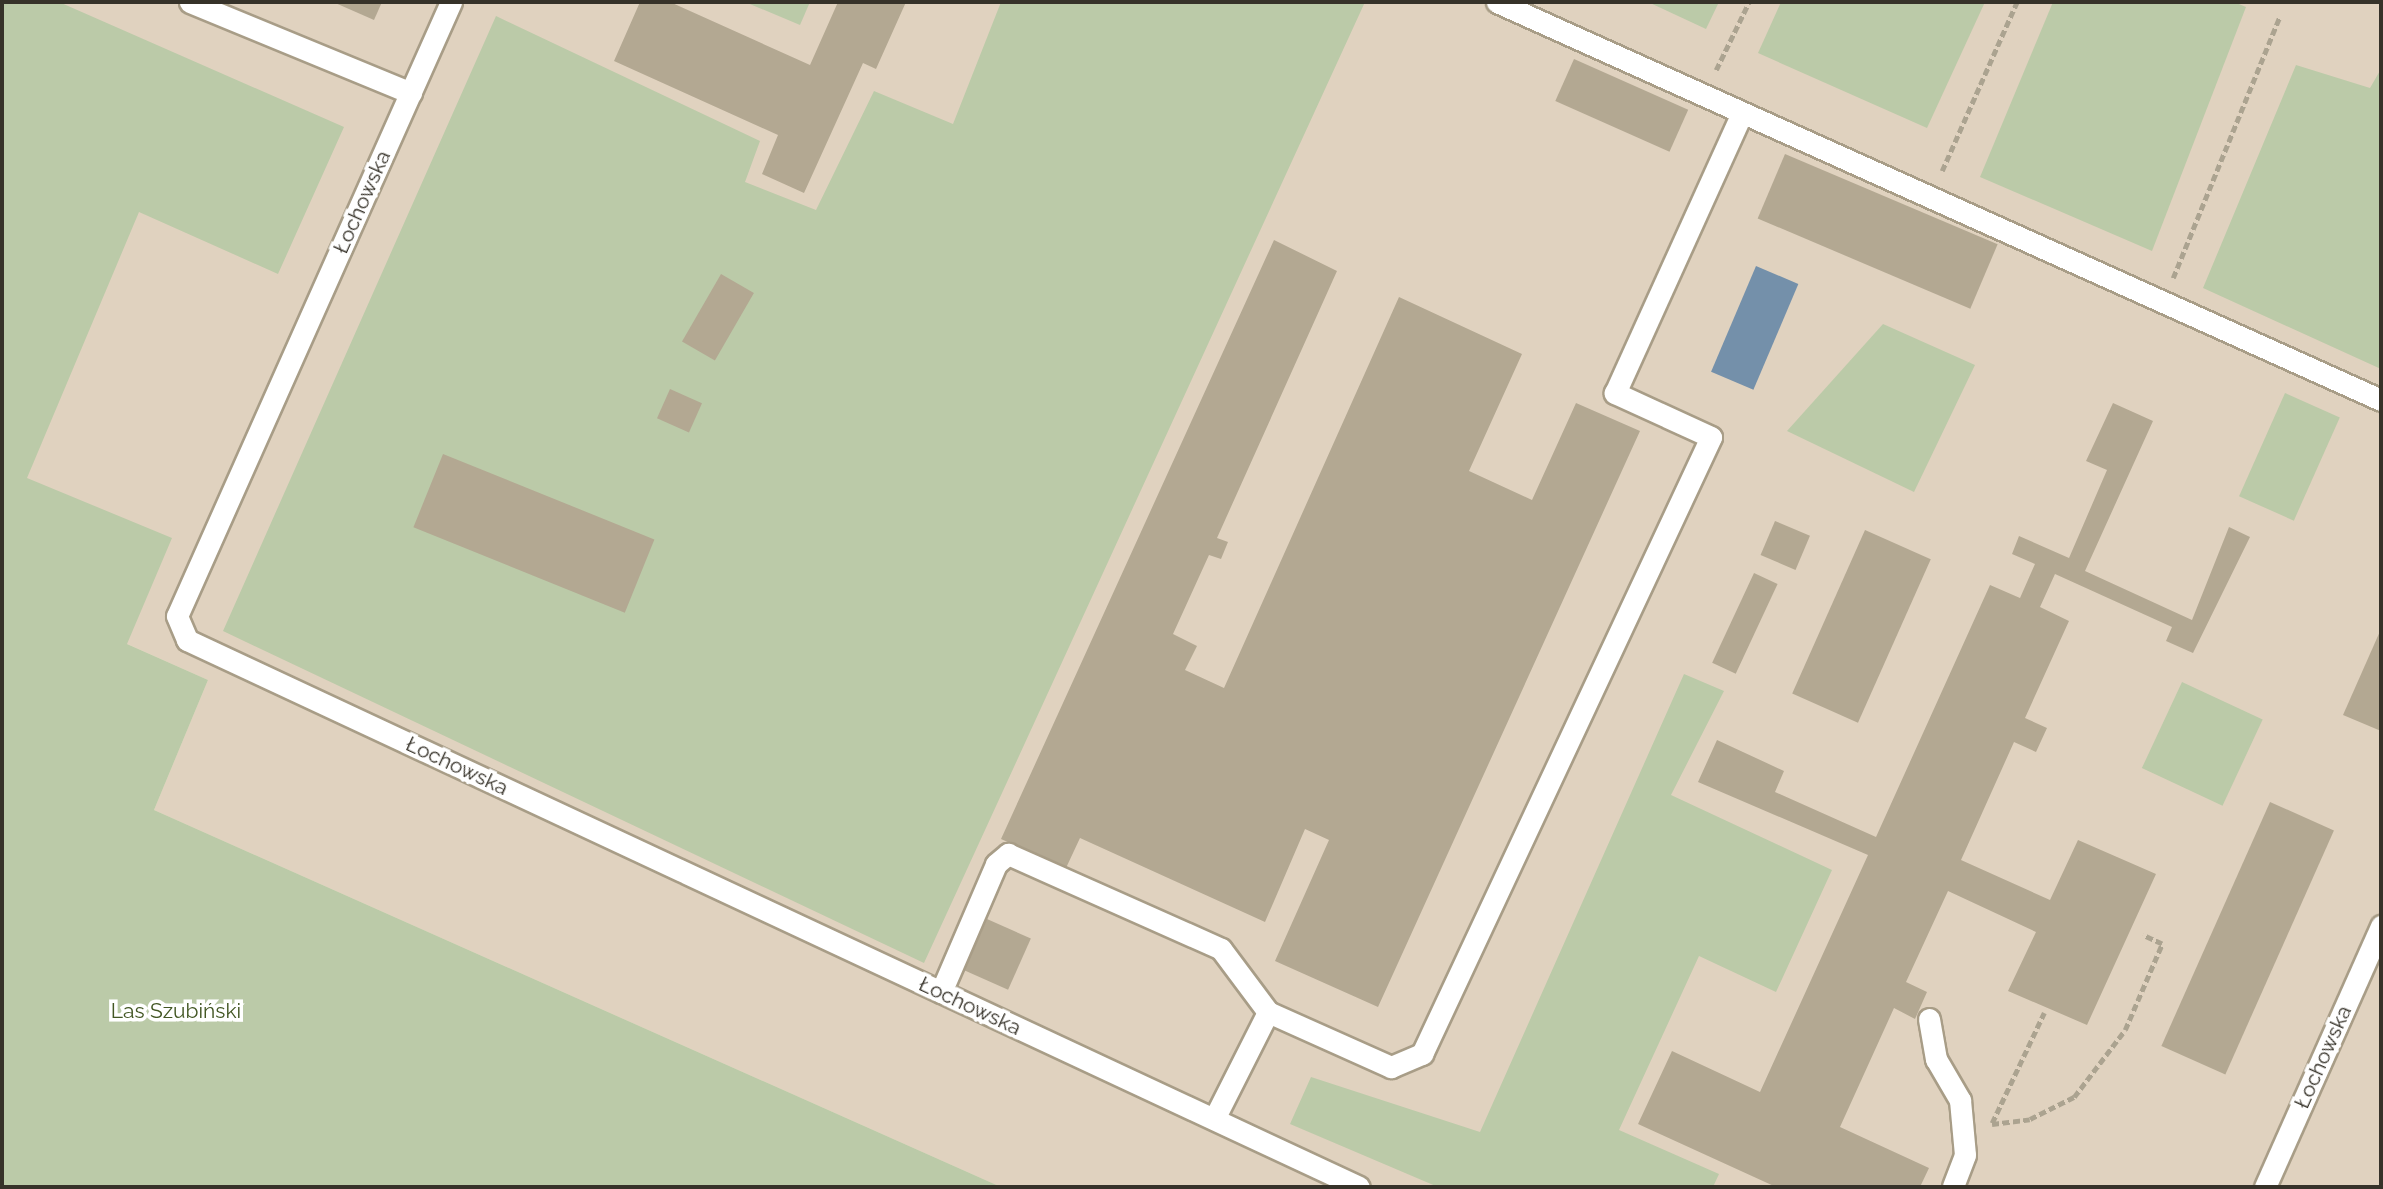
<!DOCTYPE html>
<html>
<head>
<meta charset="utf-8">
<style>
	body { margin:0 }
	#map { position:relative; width:2383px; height:1189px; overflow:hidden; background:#ebe0c8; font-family:Raleway,sans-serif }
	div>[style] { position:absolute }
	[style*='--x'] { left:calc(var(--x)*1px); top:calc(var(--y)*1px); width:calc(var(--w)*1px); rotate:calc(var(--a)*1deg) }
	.industrial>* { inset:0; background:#e0d2bf }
	.green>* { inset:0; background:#bbcaa8; transform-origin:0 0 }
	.water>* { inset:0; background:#7490aa; transform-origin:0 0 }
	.building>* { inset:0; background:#b3a892; transform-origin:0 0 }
	.path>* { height:4.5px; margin-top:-2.25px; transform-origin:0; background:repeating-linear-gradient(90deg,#aba390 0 7px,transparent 0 10.5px) }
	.roads { filter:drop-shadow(2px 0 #a89d87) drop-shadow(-2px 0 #a89d87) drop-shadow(0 2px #a89d87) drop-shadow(0 -2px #a89d87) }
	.service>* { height:21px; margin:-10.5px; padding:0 10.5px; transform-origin:10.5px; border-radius:10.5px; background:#fff }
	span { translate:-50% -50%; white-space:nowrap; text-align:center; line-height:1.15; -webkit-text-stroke:7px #fff; paint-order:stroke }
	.street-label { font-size:21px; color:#363229 }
	.park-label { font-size:21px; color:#435724 }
	.frame { position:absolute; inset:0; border:4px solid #363229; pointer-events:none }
</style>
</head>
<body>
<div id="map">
	<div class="industrial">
		<i style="clip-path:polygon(2px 2px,2381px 2px,2381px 1187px,1001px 1187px,154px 810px,208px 680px,2px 588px)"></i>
	</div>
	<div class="green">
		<i style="clip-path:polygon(2px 2px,59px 2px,344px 127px,278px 274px,139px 212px,27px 478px,172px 538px,127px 644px,208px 680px,154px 810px,1001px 1187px,2px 1187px)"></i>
		<i style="clip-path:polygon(745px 2px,810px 2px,800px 25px)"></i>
		<i style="clip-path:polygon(1001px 2px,1365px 2px,924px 963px,223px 631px,496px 16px,760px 141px,745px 182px,816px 210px,874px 91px,953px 124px)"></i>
		<i style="clip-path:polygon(1648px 2px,1719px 2px,1706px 29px)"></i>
		<i style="clip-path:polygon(1781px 2px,1985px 2px,1927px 128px,1758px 53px)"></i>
		<i style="clip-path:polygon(2053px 2px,2234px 2px,2246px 7px,2152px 251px,1980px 177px)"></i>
		<i style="clip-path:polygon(2296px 65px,2370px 88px,2381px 69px,2381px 369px,2203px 288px)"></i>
		<i style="clip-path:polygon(1883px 324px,1975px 365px,1914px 492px,1787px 431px)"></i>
		<i style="left:2285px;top:393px;width:60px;height:113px;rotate:24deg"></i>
		<i style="clip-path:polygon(1684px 674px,1724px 691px,1671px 795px,1832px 870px,1776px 992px,1699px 956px,1619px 1130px,1719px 1174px,1713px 1187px,1438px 1187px,1290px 1124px,1311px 1077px,1480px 1132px)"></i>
		<i style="left:2182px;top:682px;width:89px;height:95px;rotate:25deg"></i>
	</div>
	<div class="water">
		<i style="left:1756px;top:266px;width:46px;height:115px;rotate:23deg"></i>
	</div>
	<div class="building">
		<i style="clip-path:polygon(333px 2px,382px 2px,374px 20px)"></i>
		<i style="clip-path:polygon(640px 2px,670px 2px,810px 65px,838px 2px,906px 2px,876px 69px,863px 63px,804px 193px,762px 174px,778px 135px,614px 61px)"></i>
		<i style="left:1574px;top:59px;width:125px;height:46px;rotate:24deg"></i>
		<i style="left:1785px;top:154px;width:231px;height:70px;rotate:23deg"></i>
		<i style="clip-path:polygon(1274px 240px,1337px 271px,1217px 538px,1228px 542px,1221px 559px,1209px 555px,1173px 634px,1197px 646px,1185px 670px,1224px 688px,1399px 297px,1522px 354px,1469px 471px,1532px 500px,1576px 403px,1640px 431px,1378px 1007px,1275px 961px,1329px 840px,1305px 829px,1265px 922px,1080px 838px,1066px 868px,1001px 839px)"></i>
		<i style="left:721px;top:274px;width:38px;height:78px;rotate:30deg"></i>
		<i style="left:670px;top:389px;width:35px;height:32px;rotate:24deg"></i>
		<i style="clip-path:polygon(2113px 403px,2153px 421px,2085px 571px,2192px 620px,2229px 527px,2250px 537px,2193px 653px,2166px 641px,2172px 627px,2055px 574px,2040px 607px,2069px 621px,2025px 718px,2047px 728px,2036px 752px,2014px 742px,1961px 860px,2050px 900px,2078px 840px,2156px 874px,2087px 1025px,2008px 991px,2036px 932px,1948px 891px,1906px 982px,1927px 992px,1915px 1019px,1894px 1008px,1840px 1127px,1929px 1168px,1920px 1187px,1776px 1187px,1638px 1124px,1672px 1051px,1760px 1092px,1868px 855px,1698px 782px,1717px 740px,1784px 771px,1775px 792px,1876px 837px,1990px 585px,2020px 598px,2035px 564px,2012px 554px,2019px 536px,2069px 558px,2107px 470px,2086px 461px)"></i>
		<i style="left:443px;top:454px;width:228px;height:79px;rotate:22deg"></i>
		<i style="left:1775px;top:521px;width:38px;height:37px;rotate:23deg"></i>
		<i style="left:1865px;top:530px;width:72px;height:179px;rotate:24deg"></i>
		<i style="left:1754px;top:573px;width:26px;height:99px;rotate:25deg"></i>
		<i style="clip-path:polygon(2381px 629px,2381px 731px,2343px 715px)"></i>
		<i style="left:2270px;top:802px;width:70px;height:267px;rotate:24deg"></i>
		<i style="left:987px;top:919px;width:48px;height:56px;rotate:24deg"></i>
	</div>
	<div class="path">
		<i style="--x:1716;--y:70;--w:76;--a:-64.1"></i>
		<i style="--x:1942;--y:171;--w:185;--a:-66.1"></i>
		<i style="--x:2173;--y:278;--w:283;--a:-67.8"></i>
		<i style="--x:1992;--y:1123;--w:122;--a:-64.7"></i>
		<i style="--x:1992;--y:1124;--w:38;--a:-7"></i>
		<i style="--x:2030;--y:1119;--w:49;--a:-26.6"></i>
		<i style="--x:2074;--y:1097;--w:84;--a:-52.7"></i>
		<i style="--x:2125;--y:1030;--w:94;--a:-66.7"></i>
		<i style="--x:2162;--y:944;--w:21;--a:-155"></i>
	</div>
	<div class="roads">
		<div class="service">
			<i style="--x:190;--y:2;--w:239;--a:22.4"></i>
			<i style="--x:451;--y:2;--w:672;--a:114.05"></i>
			<i style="--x:177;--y:616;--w:26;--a:67"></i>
			<i style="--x:187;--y:640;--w:1293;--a:25.02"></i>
			<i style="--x:1497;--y:2;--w:969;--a:24.24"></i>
			<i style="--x:941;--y:992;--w:139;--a:-66.7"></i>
			<i style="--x:996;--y:864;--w:16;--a:-40"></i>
			<i style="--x:1008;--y:854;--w:233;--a:24"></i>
			<i style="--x:1221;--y:949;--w:79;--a:53.3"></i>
			<i style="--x:1268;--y:1012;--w:135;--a:24.1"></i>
			<i style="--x:1391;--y:1067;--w:34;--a:-23"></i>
			<i style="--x:1422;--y:1054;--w:681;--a:-64.9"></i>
			<i style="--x:1711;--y:437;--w:106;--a:-155.4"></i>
			<i style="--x:1615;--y:393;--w:305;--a:-65.6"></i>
			<i style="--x:1929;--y:1019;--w:41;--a:80.1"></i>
			<i style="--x:1936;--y:1059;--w:48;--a:59.7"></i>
			<i style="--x:1960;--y:1100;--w:55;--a:84.8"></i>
			<i style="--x:1965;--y:1155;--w:34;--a:111"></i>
			<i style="--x:1214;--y:1119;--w:120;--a:-63.2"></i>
			<i style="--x:2265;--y:1187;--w:286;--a:-66"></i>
		</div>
	</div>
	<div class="street-label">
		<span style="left:362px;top:202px;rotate:-66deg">Łochowska</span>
		<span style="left:457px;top:766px;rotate:25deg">Łochowska</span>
		<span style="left:970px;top:1006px;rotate:25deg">Łochowska</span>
		<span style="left:2323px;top:1057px;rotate:-66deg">Łochowska</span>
	</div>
	<div class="park-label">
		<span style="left:176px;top:1011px">Las Szubiński</span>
	</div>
	<div class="frame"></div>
</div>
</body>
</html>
